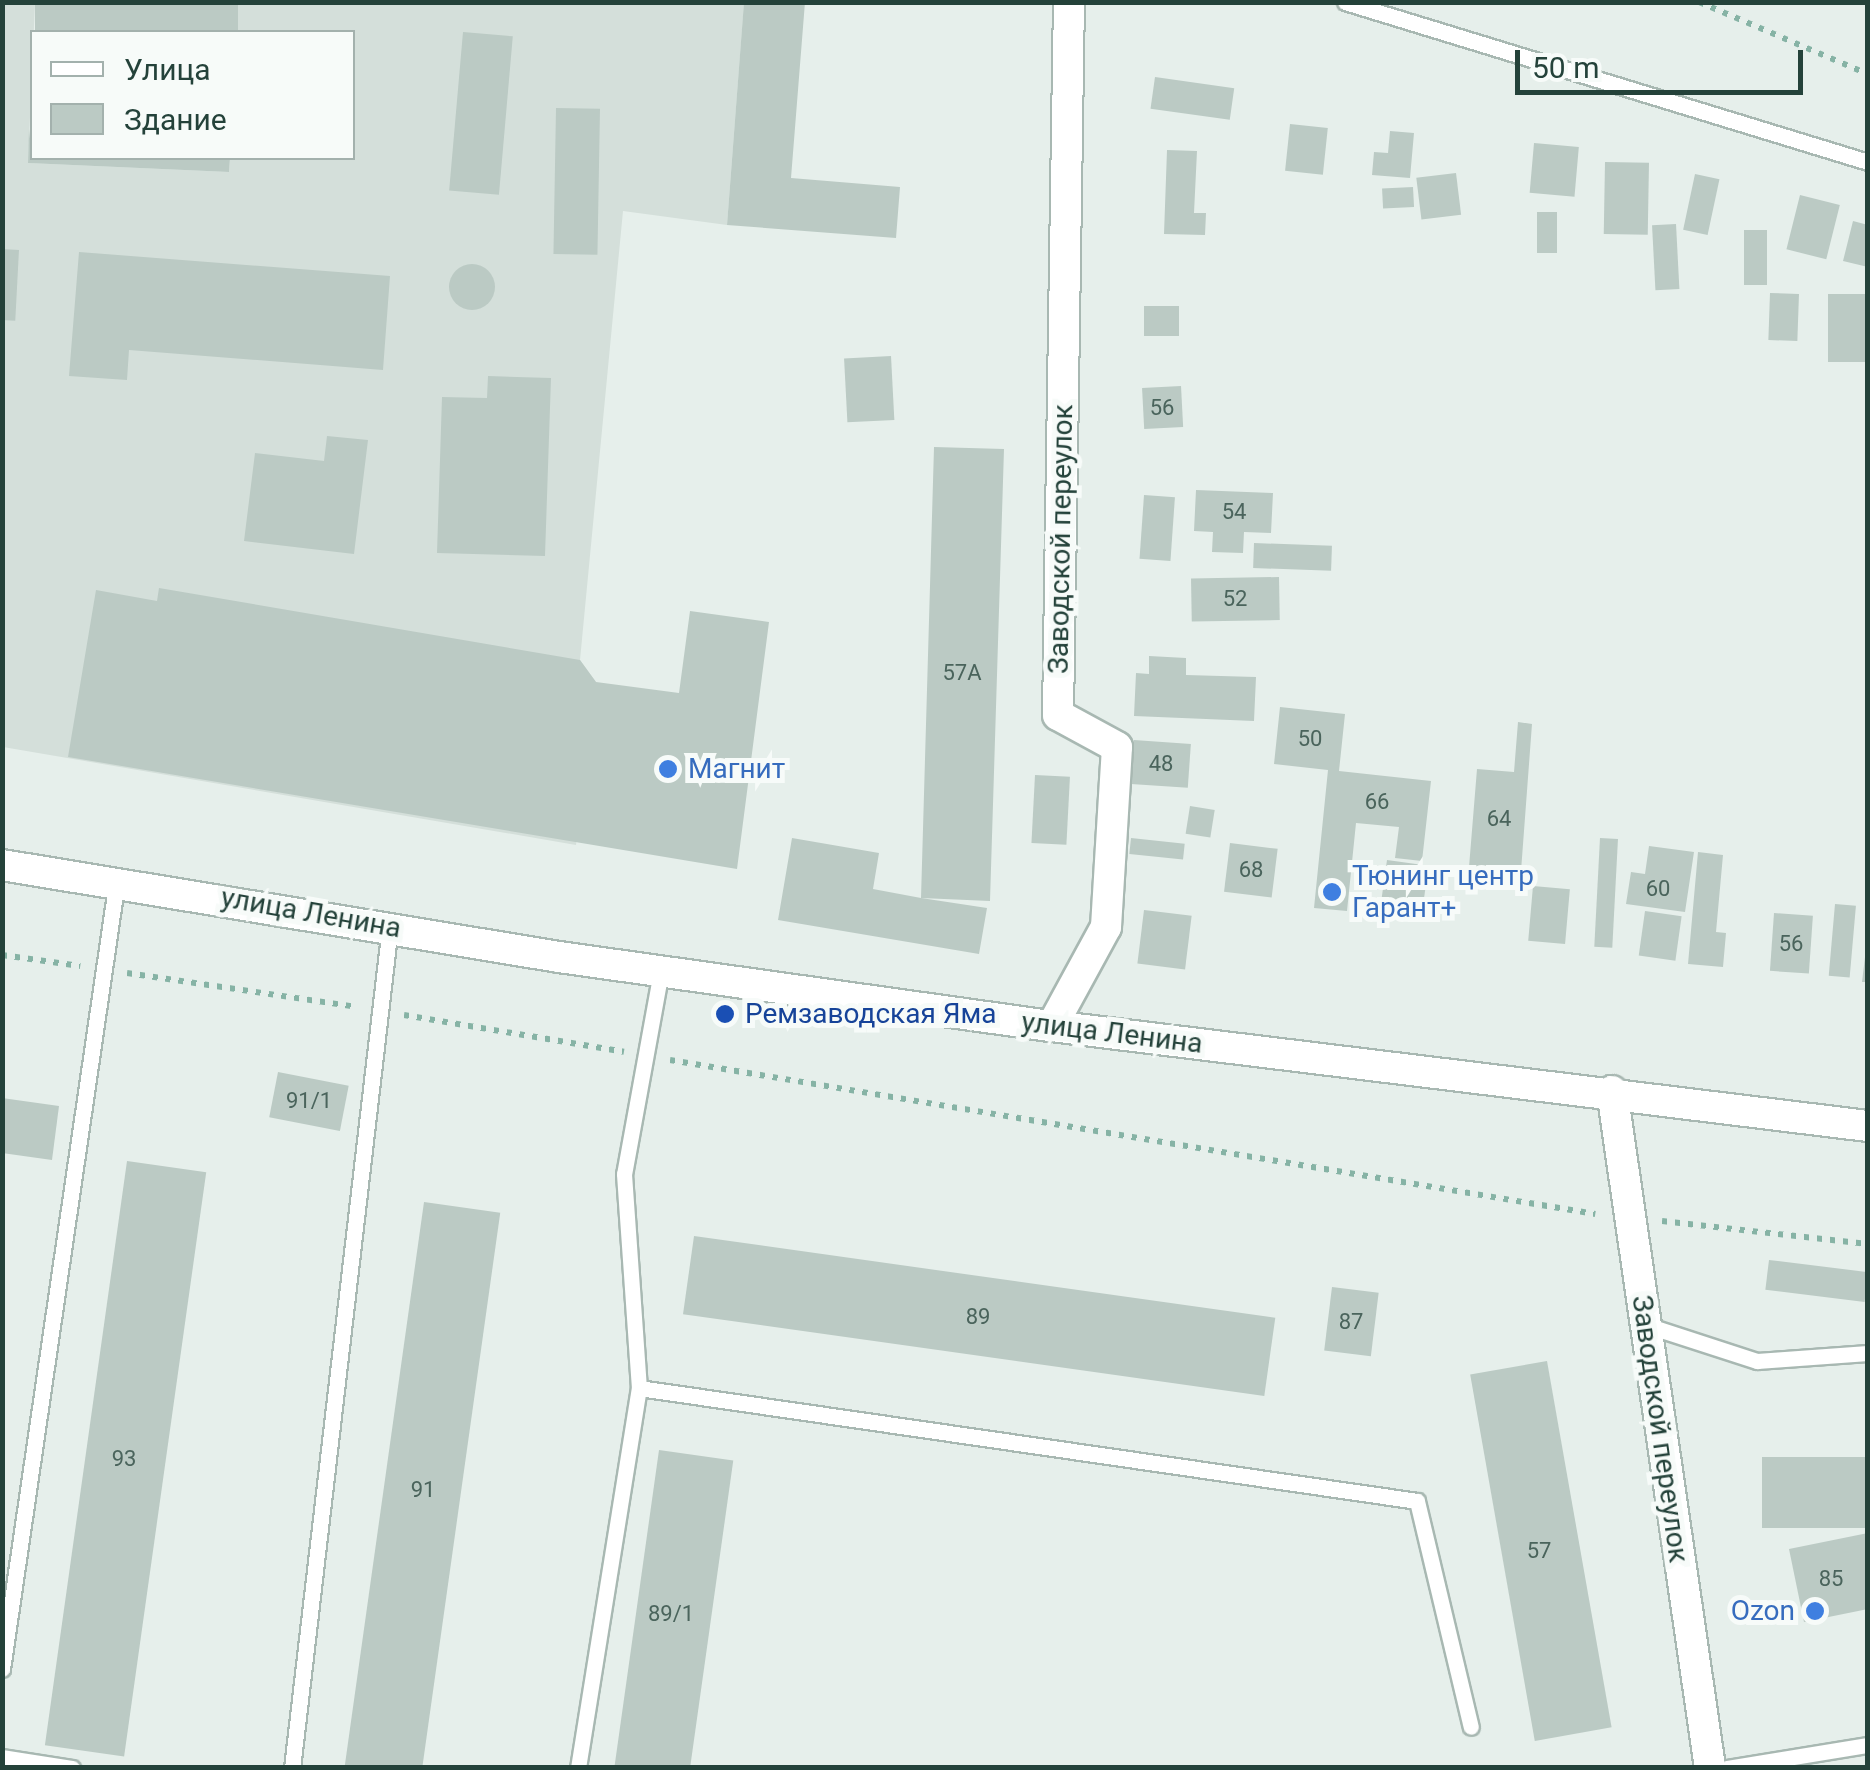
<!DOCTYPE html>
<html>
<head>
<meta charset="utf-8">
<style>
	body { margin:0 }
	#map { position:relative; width:1870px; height:1770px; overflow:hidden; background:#e6efeb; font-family:Roboto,sans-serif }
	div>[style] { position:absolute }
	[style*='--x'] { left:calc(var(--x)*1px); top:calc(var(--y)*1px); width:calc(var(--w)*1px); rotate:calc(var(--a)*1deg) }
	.built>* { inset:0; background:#d4dfda }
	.building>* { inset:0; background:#bbcac4; transform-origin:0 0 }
	.round { border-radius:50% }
	.path>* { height:6px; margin-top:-3px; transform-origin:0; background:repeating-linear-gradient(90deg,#86b3a5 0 5px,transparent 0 13px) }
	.roads { filter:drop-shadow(2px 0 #a8b8b2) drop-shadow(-2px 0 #a8b8b2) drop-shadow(0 2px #a8b8b2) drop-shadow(0 -2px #a8b8b2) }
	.lane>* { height:15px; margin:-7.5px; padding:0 7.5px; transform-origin:7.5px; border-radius:7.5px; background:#fff }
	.street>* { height:30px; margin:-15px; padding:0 15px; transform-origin:15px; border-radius:15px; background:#fff }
	.secondary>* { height:30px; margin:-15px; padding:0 15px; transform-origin:15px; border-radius:15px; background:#fff }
	.dots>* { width:28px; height:28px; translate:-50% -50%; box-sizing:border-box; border:5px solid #f7fbf9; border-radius:50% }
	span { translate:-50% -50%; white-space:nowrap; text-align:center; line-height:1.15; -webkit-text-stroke:10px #f7fbf9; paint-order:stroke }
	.number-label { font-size:22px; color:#4a645c }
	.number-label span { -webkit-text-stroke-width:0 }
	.street-label { font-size:28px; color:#24423a }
	.shop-label { font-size:28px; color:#366cbe }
	.left { translate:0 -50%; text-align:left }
	.right { translate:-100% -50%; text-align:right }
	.transit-label { font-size:28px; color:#164399 }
	.frame { position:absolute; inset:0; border:5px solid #24423a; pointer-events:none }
	.legend { position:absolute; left:30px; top:30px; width:325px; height:130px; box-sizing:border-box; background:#f7fbf9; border:2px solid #a3b1ad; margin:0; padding:12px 18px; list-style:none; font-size:30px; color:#24423a }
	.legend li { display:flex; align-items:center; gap:20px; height:50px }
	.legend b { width:50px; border:2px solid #a3b1ad }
	.scale { position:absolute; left:1515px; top:50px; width:288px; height:45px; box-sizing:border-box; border:5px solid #24423a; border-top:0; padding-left:12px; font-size:30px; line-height:35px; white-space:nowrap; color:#24423a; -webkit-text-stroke:8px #f7fbf9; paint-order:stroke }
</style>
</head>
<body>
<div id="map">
	<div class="built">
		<i style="clip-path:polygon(2px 3px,35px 3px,28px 163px,229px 172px,230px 158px,352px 158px,352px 32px,236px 32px,238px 3px,744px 3px,727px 225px,623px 211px,580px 660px,596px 682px,576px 845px,3px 747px)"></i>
	</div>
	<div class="building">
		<i style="left:35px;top:2px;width:203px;height:30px"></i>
		<i style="clip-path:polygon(744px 2px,805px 2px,791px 178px,900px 187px,896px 238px,727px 225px)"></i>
		<i style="left:463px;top:32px;width:50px;height:159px;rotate:5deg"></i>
		<i style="left:1155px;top:77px;width:80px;height:32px;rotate:8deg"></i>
		<i style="left:556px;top:108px;width:44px;height:146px;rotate:1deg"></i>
		<i style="left:1290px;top:124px;width:38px;height:47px;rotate:6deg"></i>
		<i style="clip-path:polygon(29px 129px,32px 158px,230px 158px,229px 172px,28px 163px)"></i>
		<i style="clip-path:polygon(1390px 131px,1414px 133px,1410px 178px,1372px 175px,1374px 152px,1388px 153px)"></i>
		<i style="left:1534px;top:143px;width:45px;height:50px;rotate:5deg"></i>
		<i style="clip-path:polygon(1167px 150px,1197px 151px,1194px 213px,1206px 213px,1205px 235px,1164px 234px)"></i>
		<i style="left:1605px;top:162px;width:44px;height:72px;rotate:1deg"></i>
		<i style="left:1456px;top:173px;width:42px;height:40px;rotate:83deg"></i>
		<i style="left:1695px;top:174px;width:25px;height:57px;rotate:12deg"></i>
		<i style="left:1413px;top:187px;width:20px;height:31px;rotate:87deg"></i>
		<i style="left:1800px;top:195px;width:41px;height:56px;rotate:14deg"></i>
		<i style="left:1537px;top:212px;width:20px;height:41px"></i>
		<i style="clip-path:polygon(1853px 221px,1868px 225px,1868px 267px,1843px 261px)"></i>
		<i style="left:1676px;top:224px;width:65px;height:24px;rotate:87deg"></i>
		<i style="left:1744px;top:230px;width:23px;height:55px"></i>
		<i style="left:2px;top:249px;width:17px;height:71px;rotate:3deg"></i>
		<i style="clip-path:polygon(79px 252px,390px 276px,383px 370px,129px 350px,127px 380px,69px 376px)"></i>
		<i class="round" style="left:449px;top:264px;width:46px;height:46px"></i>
		<i style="left:1770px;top:293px;width:29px;height:47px;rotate:2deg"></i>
		<i style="left:1868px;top:294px;width:68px;height:40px;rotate:90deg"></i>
		<i style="left:1144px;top:306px;width:35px;height:30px"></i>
		<i style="left:891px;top:356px;width:64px;height:47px;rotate:87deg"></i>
		<i style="clip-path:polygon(488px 376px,551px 378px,545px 556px,437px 553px,442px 397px,487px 398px)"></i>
		<i style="left:1181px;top:386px;width:41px;height:39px;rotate:87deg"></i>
		<i style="clip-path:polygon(327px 436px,368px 440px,354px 554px,244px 541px,255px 453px,324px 461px)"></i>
		<i style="clip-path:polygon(934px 447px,1004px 449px,990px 901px,921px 898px,987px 908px,979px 954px,778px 920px,792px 838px,879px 853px,873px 889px,921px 898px)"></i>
		<i style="clip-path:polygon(1196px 490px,1273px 493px,1271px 533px,1244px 532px,1243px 553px,1212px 552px,1213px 532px,1194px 531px)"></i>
		<i style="left:1144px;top:495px;width:31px;height:64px;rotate:4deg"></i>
		<i style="left:1254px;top:543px;width:78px;height:25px;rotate:2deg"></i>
		<i style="left:1279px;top:577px;width:43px;height:88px;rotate:89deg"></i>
		<i style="clip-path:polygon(159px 588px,580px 660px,596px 682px,679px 693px,690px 611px,769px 622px,737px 869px,68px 757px,96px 590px,157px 601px)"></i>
		<i style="clip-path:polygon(1149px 656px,1186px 658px,1186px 675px,1256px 677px,1254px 721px,1134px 716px,1136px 673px,1149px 674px)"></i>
		<i style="clip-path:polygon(1280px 707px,1345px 714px,1339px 771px,1431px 781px,1422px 861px,1395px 858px,1399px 827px,1356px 823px,1347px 911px,1314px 908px,1328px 770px,1274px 764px)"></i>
		<i style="clip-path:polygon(1518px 722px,1532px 724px,1521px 871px,1469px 867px,1477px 769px,1514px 772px)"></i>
		<i style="left:1134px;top:740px;width:57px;height:44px;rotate:4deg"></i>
		<i style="left:1035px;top:775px;width:35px;height:68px;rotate:3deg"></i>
		<i style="left:1190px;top:806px;width:25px;height:28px;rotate:9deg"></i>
		<i style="left:1131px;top:838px;width:54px;height:16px;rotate:6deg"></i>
		<i style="left:1600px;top:838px;width:18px;height:109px;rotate:3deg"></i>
		<i style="left:1230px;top:843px;width:48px;height:49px;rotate:7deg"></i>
		<i style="clip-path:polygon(1649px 846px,1694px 852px,1685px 912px,1626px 904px,1631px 872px,1645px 874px)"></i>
		<i style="clip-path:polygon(1698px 852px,1723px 855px,1716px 932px,1726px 933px,1723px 967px,1688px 964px)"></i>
		<i style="left:1387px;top:860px;width:42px;height:54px;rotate:8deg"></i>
		<i style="left:1533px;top:886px;width:37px;height:55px;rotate:5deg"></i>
		<i style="left:1835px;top:904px;width:21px;height:72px;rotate:5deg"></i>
		<i style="left:1144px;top:910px;width:48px;height:54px;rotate:7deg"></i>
		<i style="left:1645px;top:911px;width:37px;height:45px;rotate:8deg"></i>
		<i style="left:1774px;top:913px;width:39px;height:58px;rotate:4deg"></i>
		<i style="clip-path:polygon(1865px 957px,1868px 957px,1868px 982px,1862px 982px)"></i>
		<i style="left:278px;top:1072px;width:72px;height:46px;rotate:11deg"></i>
		<i style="clip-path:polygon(2px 1098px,59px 1106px,52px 1160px,2px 1153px)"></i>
		<i style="left:127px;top:1161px;width:80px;height:590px;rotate:8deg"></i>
		<i style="left:424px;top:1202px;width:77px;height:571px;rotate:8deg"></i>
		<i style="left:694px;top:1236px;width:587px;height:79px;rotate:8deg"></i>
		<i style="left:1769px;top:1260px;width:100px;height:30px;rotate:7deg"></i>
		<i style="left:1332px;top:1287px;width:47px;height:64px;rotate:7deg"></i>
		<i style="left:1547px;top:1361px;width:372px;height:78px;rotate:80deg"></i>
		<i style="left:659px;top:1450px;width:75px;height:322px;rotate:8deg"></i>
		<i style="left:1868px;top:1457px;width:71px;height:106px;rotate:90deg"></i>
		<i style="clip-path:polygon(1868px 1533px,1868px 1609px,1804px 1622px,1789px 1549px)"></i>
	</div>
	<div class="path">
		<i style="--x:1699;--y:2;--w:184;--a:23.1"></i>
		<i style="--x:2;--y:955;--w:79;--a:8"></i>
		<i style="--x:127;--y:973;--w:232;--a:8.4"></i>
		<i style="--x:404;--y:1015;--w:223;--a:9.5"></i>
		<i style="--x:670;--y:1060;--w:938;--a:9.45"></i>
		<i style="--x:1662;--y:1221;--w:207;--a:6.4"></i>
	</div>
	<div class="roads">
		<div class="lane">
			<i style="--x:1345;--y:2;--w:547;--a:17.01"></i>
			<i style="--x:661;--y:971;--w:206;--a:100.3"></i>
			<i style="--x:624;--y:1174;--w:215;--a:86"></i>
			<i style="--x:639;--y:1388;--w:786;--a:8.26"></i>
			<i style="--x:1417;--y:1501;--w:232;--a:76.6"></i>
			<i style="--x:1646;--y:1325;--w:117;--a:18"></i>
			<i style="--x:1757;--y:1361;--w:111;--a:-4.1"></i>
			<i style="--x:2;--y:1669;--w:797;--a:-81.71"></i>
			<i style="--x:2;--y:1757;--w:71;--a:8.9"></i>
			<i style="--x:292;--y:1768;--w:848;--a:-83.36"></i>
			<i style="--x:578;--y:1768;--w:385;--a:-80.9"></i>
			<i style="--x:1727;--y:1768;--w:143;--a:-9.3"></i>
		</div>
		<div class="street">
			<i style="--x:1052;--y:1026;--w:113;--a:-61.4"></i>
			<i style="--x:1106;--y:927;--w:180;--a:-86.5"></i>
			<i style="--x:1117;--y:747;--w:67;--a:-151.5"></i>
			<i style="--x:1058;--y:715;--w:713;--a:-89.12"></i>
			<i style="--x:1612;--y:1091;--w:684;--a:81.76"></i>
		</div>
		<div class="secondary">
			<i style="--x:2;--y:865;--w:565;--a:9.38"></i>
			<i style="--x:559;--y:957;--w:498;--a:8"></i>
			<i style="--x:1052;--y:1026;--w:822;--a:6.99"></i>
		</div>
	</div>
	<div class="dots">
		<i style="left:668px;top:769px;background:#3f7fe0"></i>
		<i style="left:1332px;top:892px;background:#3f7fe0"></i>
		<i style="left:725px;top:1014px;background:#1a4fb4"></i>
		<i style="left:1815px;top:1611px;background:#3f7fe0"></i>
	</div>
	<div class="number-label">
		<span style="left:1162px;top:408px">56</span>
		<span style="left:1234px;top:512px">54</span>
		<span style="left:1235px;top:599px">52</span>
		<span style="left:962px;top:673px">57А</span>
		<span style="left:1310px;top:739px">50</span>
		<span style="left:1161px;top:764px">48</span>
		<span style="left:1377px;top:802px">66</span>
		<span style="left:1499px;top:819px">64</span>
		<span style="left:1251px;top:870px">68</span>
		<span style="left:1658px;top:889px">60</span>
		<span style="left:1791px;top:944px">56</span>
		<span style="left:309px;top:1101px">91/1</span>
		<span style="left:978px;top:1317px">89</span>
		<span style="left:1351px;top:1322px">87</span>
		<span style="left:124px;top:1459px">93</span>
		<span style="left:423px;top:1490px">91</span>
		<span style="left:1539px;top:1551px">57</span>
		<span style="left:1831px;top:1579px">85</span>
		<span style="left:671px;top:1614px">89/1</span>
	</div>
	<div class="street-label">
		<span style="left:1061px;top:539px;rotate:-89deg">Заводской переулок</span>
		<span style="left:311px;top:913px;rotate:10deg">улица Ленина</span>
		<span style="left:1112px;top:1033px;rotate:7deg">улица Ленина</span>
		<span style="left:1660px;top:1429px;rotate:82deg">Заводской переулок</span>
	</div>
	<div class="shop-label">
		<span class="left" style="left:688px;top:769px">Магнит</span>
		<span class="left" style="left:1352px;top:892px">Тюнинг центр<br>Гарант+</span>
		<span class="right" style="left:1795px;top:1611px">Ozon</span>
	</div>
	<div class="transit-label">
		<span class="left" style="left:745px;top:1014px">Ремзаводская Яма</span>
	</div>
	<div class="frame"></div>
	<ul class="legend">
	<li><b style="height:12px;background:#fff"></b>Улица</li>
	<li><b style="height:28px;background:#bbcac4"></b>Здание</li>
	</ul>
	<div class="scale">50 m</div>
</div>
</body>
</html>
